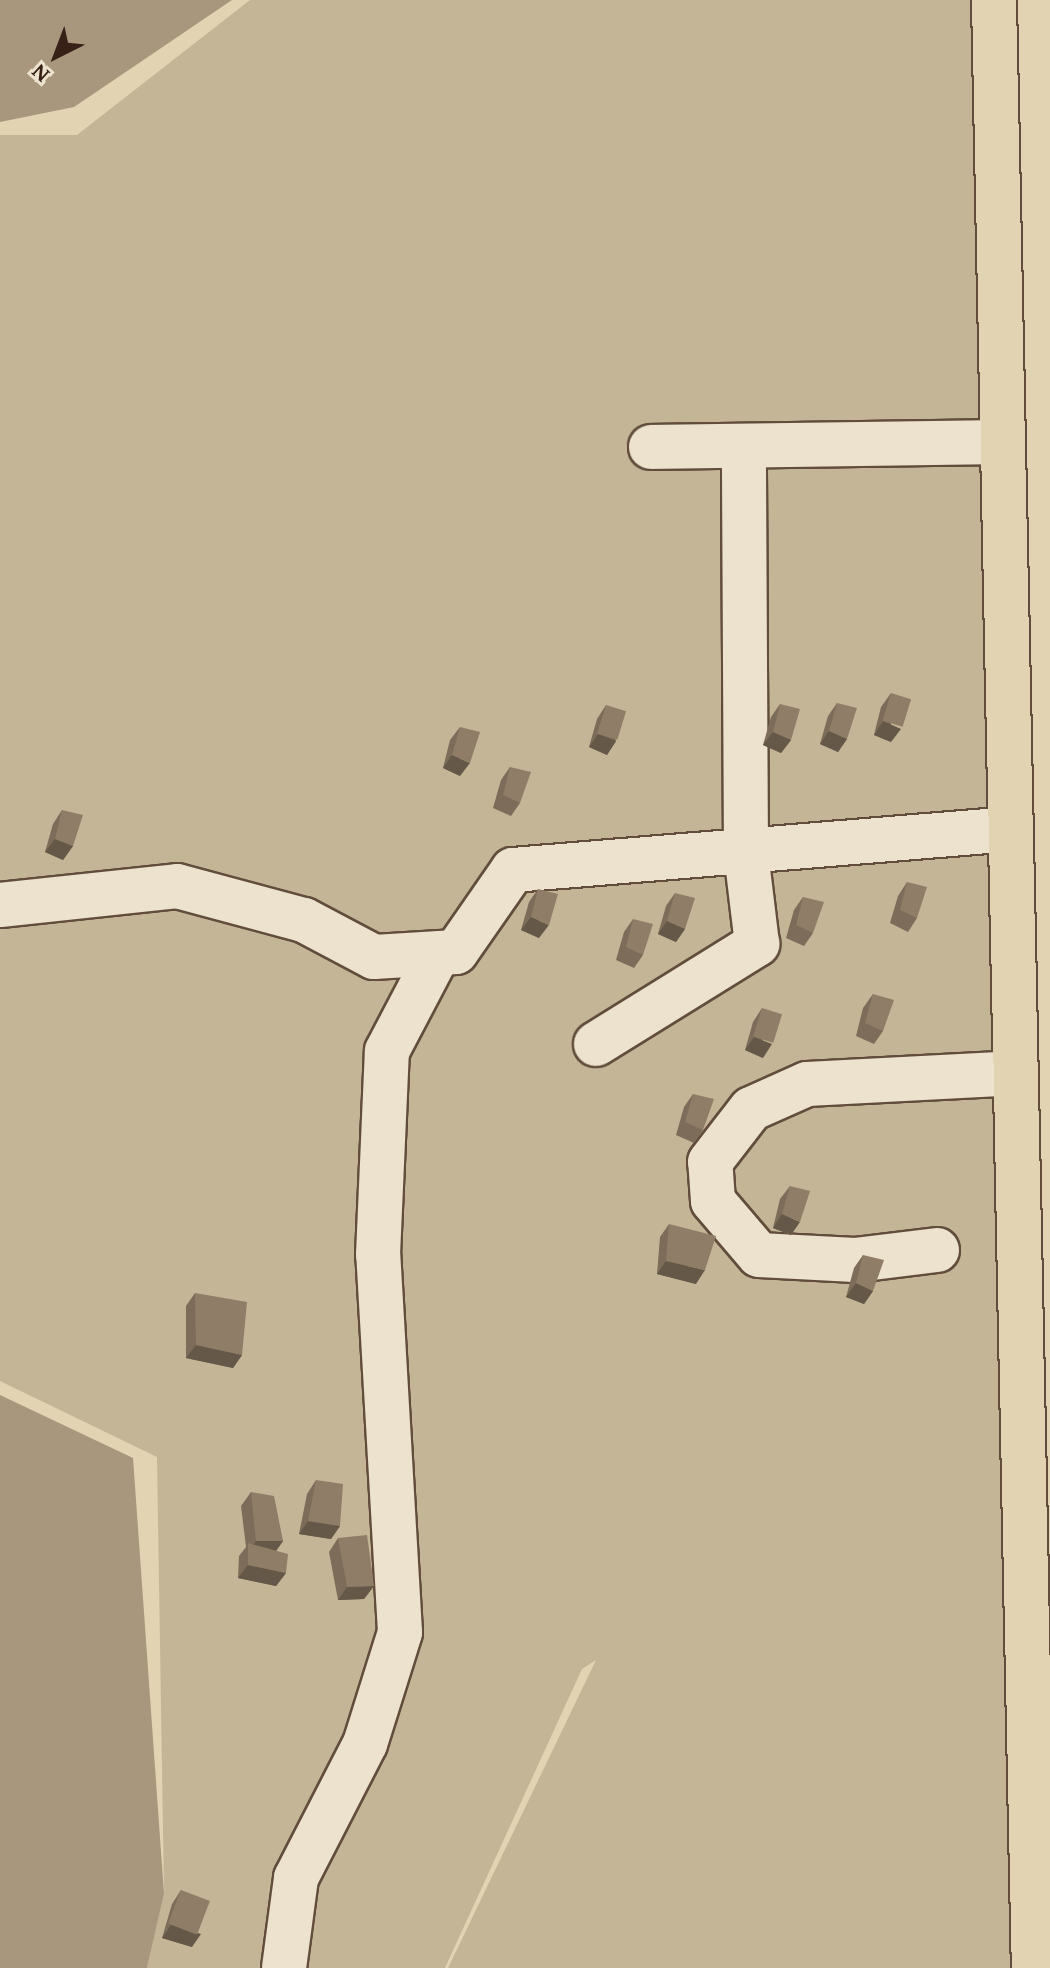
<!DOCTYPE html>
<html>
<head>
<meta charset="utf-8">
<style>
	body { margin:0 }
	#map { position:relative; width:1050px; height:1968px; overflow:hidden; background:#e2d3b2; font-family:"Gentium Book Plus",serif }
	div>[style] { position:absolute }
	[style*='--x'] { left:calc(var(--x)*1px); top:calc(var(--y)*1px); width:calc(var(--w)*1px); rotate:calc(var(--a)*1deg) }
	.green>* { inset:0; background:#c5b597 }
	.water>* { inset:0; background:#a8967d }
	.roads { filter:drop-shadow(2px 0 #624d3c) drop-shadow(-2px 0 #624d3c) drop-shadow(0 2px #624d3c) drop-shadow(0 -2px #624d3c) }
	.minor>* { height:44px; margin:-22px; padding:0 22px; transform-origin:22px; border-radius:22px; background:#ece2cd }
	.highway>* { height:44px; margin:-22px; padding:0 22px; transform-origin:22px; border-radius:22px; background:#e2d3b2 }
	.wall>* { inset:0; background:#7c6c59 }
	.shaded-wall>* { inset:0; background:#655848 }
	.building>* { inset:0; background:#907d67; transform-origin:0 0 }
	span { translate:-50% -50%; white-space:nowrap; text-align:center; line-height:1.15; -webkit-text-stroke:6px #ece2cd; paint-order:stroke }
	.north { position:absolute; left:16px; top:16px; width:80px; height:80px; -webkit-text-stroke:6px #ece2cd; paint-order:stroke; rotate:222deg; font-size:22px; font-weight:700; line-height:32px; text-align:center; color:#372015 }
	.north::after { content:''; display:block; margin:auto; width:28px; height:36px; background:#372015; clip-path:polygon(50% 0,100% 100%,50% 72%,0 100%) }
</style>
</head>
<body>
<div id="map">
	<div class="green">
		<i style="clip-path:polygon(250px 0,994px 0,1031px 1968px,448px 1968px,596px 1660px,582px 1669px,445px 1968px,147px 1968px,164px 1894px,157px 1457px,0 1381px,0 135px,77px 135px)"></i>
	</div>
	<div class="water">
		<i style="clip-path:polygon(0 0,232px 0,74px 107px,0 122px)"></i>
		<i style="clip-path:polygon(0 1395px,133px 1458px,164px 1894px,147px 1968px,0 1968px)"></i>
	</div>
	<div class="roads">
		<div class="minor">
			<i style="--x:651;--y:447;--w:349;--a:-0.8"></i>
			<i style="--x:0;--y:905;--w:178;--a:-6.1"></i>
			<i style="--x:177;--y:886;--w:131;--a:15"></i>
			<i style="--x:304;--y:920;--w:79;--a:27.9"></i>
			<i style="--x:374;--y:957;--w:82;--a:-3.5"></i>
			<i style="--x:456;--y:952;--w:100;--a:-55.2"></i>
			<i style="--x:513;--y:870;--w:498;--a:-4.7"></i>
			<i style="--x:596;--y:1044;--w:190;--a:-31.8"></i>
			<i style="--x:757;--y:944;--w:92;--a:-96.9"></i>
			<i style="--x:746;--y:853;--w:407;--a:-90.3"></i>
			<i style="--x:937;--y:1250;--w:83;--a:173"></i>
			<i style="--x:855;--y:1260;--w:96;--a:-177"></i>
			<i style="--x:759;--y:1255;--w:71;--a:-130.4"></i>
			<i style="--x:713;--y:1201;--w:39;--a:-94"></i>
			<i style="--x:710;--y:1162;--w:67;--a:-52.3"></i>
			<i style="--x:751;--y:1109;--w:61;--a:-24.1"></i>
			<i style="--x:807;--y:1084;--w:207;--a:-3"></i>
			<i style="--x:284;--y:1968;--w:91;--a:-82.4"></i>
			<i style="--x:296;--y:1878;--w:151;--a:-62.8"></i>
			<i style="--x:365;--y:1744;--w:117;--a:-72.6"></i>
			<i style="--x:400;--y:1632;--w:378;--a:-93.3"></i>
			<i style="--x:378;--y:1255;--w:204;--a:-87.5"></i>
			<i style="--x:387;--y:1051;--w:110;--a:-62.3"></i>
		</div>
		<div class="highway">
			<i style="--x:994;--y:0;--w:1968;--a:88.84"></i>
		</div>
	</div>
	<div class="wall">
		<i style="clip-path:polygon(891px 693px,891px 742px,874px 735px,881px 707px)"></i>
		<i style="clip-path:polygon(837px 703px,847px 739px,838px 752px,820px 744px,828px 716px)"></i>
		<i style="clip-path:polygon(780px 704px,791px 740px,781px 753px,763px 745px,771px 717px)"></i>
		<i style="clip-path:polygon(606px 705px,616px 741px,607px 755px,589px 747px,597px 719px)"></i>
		<i style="clip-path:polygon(460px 727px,460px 776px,443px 768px,450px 740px)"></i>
		<i style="clip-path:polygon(510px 767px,520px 803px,511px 816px,493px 808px,501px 780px)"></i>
		<i style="clip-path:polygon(62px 810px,73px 846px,63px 860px,45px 852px,53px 824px)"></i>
		<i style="clip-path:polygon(907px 882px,917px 918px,908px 932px,890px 923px,898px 896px)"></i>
		<i style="clip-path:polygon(538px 889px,539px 938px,521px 930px,529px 902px)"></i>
		<i style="clip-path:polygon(675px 893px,685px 929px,676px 942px,658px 934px,666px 906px)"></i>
		<i style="clip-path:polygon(803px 897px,813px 933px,804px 946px,786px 938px,794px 910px)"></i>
		<i style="clip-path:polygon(633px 919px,643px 955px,634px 968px,616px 960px,624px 932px)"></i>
		<i style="clip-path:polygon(873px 994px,883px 1031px,874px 1044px,856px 1036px,863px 1008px)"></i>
		<i style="clip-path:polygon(762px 1008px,763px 1058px,745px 1050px,753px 1022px)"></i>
		<i style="clip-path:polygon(693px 1094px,703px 1130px,694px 1143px,676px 1135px,684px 1107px)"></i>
		<i style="clip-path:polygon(790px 1186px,791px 1235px,773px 1228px,780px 1199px)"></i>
		<i style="clip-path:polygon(669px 1224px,696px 1284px,657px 1274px,660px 1237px)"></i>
		<i style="clip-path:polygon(863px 1255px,873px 1291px,864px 1304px,846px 1297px,854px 1268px)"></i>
		<i style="clip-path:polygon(195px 1293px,242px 1355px,233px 1368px,186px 1358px,186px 1306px)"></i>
		<i style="clip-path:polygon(316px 1480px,340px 1526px,331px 1539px,299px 1534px,307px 1494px)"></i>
		<i style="clip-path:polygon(251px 1492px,283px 1541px,276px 1551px,286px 1573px,276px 1586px,238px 1578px,239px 1556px,246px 1547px,241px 1506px)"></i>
		<i style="clip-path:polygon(338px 1538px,374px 1586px,364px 1599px,338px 1600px,329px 1552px)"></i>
		<i style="clip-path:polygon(181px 1890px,192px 1947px,162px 1938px,172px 1904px)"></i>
	</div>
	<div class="shaded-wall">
		<i style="clip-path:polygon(883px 721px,901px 729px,891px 742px,874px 735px)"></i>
		<i style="clip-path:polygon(829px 731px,847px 739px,838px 752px,820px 744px)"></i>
		<i style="clip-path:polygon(773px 732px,791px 740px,781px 753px,763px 745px)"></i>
		<i style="clip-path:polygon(598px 734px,616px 741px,607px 755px,589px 747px)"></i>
		<i style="clip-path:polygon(452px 755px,470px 763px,460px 776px,443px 768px)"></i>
		<i style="clip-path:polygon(55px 839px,73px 846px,63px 860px,45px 852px)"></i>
		<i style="clip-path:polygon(531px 917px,549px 925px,539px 938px,521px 930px)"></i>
		<i style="clip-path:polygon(667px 921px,685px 929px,676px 942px,658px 934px)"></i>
		<i style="clip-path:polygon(754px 1037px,772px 1044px,763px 1058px,745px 1050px)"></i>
		<i style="clip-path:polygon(782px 1214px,800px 1222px,791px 1235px,773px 1228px)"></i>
		<i style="clip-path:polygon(666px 1261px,705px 1270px,696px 1284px,657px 1274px)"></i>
		<i style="clip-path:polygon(856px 1283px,873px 1291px,864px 1304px,846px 1297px)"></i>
		<i style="clip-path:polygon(196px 1345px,242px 1355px,233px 1368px,186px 1358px)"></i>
		<i style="clip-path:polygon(308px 1521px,340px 1526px,331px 1539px,299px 1534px)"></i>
		<i style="clip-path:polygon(256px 1541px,283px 1541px,273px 1555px,248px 1552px)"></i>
		<i style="clip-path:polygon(248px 1565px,286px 1573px,276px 1586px,238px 1578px)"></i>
		<i style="clip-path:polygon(374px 1586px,364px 1599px,338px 1600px,347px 1587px)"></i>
		<i style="clip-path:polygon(171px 1925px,201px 1934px,192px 1947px,162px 1938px)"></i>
	</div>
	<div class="building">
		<i style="left:891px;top:693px;width:21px;height:29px;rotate:17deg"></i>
		<i style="clip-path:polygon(837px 703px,857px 708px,847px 739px,829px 731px)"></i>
		<i style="clip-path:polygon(780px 704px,800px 709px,791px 740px,773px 732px)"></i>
		<i style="left:606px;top:705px;width:21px;height:30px;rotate:17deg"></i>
		<i style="clip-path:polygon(460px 727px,480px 732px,470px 763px,452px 755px)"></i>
		<i style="clip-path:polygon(510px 767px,531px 772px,520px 803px,503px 795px)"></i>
		<i style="clip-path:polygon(62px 810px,83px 815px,73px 846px,55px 839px)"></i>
		<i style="clip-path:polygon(907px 882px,927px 887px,917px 918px,900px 910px)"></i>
		<i style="clip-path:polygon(538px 889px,558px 894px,549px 925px,531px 917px)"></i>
		<i style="clip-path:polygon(675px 893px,695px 898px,685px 929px,667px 921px)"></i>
		<i style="clip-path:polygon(803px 897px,824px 902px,813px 933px,796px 925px)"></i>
		<i style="clip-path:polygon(633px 919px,653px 924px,643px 955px,626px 947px)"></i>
		<i style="clip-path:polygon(873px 994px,894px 1000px,883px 1031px,865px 1023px)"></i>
		<i style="left:762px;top:1008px;width:21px;height:30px;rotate:17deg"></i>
		<i style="clip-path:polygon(693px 1094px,714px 1099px,703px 1130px,685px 1122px)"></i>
		<i style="clip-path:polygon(790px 1186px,810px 1191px,800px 1222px,782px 1214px)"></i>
		<i style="clip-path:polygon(669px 1224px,716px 1236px,705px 1270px,666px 1261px)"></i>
		<i style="clip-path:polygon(863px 1255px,884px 1260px,873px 1291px,856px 1283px)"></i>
		<i style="clip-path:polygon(195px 1293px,247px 1302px,242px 1355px,196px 1345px)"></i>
		<i style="clip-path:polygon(316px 1480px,343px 1484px,340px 1526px,308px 1521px)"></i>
		<i style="clip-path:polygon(251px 1492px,274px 1496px,283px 1541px,256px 1541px)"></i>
		<i style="clip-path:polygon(367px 1535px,374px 1586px,347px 1587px,338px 1538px)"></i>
		<i style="clip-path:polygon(248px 1543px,288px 1554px,286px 1573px,248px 1565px)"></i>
		<i style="left:181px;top:1890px;width:31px;height:36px;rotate:21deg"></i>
	</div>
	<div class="north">N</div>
</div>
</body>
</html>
